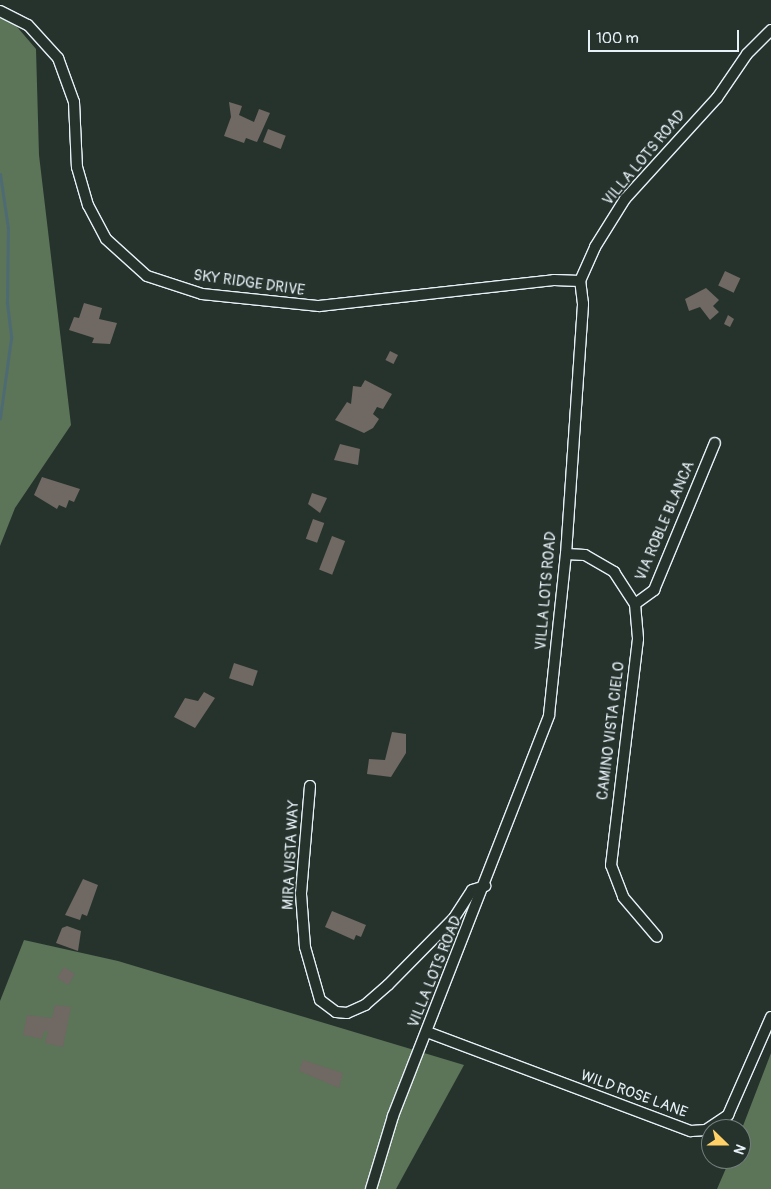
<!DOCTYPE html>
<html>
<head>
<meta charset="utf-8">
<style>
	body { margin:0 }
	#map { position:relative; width:771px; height:1189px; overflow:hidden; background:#26332d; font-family:Pangolin,sans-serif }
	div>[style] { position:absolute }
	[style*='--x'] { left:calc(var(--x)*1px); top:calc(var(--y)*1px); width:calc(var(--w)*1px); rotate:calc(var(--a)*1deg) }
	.green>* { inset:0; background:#5c7458 }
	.stream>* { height:3px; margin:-1.5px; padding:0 1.5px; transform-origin:1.5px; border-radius:1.5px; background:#4e6b74 }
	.building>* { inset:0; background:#706862; transform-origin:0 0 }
	.roads { filter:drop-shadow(1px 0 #e8f1f8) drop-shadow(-1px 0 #e8f1f8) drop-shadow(0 1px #e8f1f8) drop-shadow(0 -1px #e8f1f8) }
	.street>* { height:10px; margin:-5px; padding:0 5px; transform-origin:5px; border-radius:5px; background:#26332d }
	span { translate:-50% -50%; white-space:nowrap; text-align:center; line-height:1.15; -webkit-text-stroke:4px #26332d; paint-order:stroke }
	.street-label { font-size:15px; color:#e8f1f8 }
	.north { position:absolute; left:701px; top:1119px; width:50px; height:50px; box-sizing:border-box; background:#26332d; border:1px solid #747f7e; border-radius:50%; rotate:112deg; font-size:14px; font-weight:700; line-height:20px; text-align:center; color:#e8f1f8 }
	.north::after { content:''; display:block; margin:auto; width:18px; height:22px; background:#ffd166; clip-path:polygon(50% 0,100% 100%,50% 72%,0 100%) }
	.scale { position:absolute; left:588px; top:30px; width:151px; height:22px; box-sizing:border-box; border:2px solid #e8f1f8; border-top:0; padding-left:6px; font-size:15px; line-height:18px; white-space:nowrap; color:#e8f1f8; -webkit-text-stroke:4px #26332d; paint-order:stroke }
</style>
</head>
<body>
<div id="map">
	<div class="green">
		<i style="clip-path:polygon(0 18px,12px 21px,36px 49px,39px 155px,71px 425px,15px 508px,0 546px)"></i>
		<i style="clip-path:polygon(24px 940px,118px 961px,464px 1065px,396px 1189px,0 1189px,0 1001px)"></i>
		<i style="clip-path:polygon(771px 1053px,771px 1189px,717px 1189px,730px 1159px,741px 1159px,741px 1131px)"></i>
	</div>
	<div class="stream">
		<i style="--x:0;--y:174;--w:55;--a:81.6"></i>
		<i style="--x:8;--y:228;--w:75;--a:90.8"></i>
		<i style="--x:7;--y:303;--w:35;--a:83"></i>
		<i style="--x:11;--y:338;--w:81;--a:97.8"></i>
	</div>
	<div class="building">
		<i style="clip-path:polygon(229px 102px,242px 106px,239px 115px,254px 122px,259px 109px,270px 113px,257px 142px,246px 138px,244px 143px,224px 136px,231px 117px)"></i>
		<i style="left:268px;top:129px;width:19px;height:14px;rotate:21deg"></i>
		<i style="left:725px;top:271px;width:17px;height:16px;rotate:25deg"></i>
		<i style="clip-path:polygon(706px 288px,719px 300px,713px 306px,719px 312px,710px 320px,700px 307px,689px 311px,685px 299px)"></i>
		<i style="clip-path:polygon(84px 303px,102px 308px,99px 319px,117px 323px,110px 344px,92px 343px,94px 338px,69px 330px,74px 317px,79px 318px)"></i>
		<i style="clip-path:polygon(728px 315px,734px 319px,730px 327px,724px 324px)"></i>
		<i style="left:390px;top:351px;width:9px;height:10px;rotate:27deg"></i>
		<i style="clip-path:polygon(365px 380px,392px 394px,383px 409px,377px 407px,373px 414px,379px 419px,373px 428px,364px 433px,335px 420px,347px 402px,351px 404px,353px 386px,361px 387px)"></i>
		<i style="clip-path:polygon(340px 444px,360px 449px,358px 465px,334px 460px)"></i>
		<i style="clip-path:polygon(42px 477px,80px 489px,74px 502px,69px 500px,66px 508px,59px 505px,57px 509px,34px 495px)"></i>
		<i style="clip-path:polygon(312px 493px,327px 498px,320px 513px,308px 504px)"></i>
		<i style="left:313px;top:519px;width:12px;height:21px;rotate:20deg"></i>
		<i style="left:332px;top:536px;width:14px;height:36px;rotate:21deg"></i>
		<i style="left:234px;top:663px;width:25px;height:16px;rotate:18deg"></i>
		<i style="clip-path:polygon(204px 692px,215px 698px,195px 728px,174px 717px,185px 698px,198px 701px)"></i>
		<i style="clip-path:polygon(392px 732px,406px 734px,406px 753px,391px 777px,367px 774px,369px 759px,385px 760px)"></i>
		<i style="clip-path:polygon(83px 879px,98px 885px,87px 916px,82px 914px,80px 920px,65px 915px)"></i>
		<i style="clip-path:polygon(332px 911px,366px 925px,361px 937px,356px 935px,354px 940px,325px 927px)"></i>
		<i style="clip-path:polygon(67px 926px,81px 931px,78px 951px,56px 943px,62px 928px)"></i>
		<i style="left:64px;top:967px;width:13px;height:13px;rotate:32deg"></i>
		<i style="clip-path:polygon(55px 1005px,71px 1007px,63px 1047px,45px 1043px,48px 1031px,44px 1031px,42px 1039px,23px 1035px,27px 1015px,52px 1018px)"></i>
		<i style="clip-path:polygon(303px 1060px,343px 1073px,339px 1088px,299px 1071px)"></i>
	</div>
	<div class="roads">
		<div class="street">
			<i style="--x:0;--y:11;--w:31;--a:27"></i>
			<i style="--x:28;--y:25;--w:45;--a:47.7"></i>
			<i style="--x:58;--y:58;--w:47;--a:70"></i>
			<i style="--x:74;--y:102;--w:65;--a:87.4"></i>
			<i style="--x:77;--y:167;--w:40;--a:74"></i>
			<i style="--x:88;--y:205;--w:38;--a:62"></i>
			<i style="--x:106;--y:239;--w:55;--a:42.1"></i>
			<i style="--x:147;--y:276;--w:58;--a:18.1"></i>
			<i style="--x:202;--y:294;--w:118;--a:5.9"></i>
			<i style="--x:319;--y:306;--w:236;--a:-6.3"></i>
			<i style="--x:554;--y:280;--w:26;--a:2"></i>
			<i style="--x:566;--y:554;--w:19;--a:3"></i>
			<i style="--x:585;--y:555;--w:34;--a:30"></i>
			<i style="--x:614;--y:572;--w:38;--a:57"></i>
			<i style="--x:635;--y:604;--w:35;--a:85"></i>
			<i style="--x:638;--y:639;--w:228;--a:96.8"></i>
			<i style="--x:611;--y:865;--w:34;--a:69"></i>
			<i style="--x:623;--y:897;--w:52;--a:49.6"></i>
			<i style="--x:635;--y:604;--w:24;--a:-36"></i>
			<i style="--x:654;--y:590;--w:159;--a:-67.5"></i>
			<i style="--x:310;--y:786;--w:108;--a:94.8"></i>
			<i style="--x:301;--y:894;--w:53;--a:85.7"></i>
			<i style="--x:305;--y:947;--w:55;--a:74.2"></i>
			<i style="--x:320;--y:1000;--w:20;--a:37"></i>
			<i style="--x:336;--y:1012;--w:11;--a:5"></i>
			<i style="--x:347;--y:1013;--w:20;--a:-24"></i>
			<i style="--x:365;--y:1005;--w:30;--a:-41"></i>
			<i style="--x:388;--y:985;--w:94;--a:-45.4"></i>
			<i style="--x:454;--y:918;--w:33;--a:-57"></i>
			<i style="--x:472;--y:890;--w:14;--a:-17"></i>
			<i style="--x:427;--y:1032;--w:282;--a:20.6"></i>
			<i style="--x:691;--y:1131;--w:15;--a:-4"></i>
			<i style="--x:706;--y:1130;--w:27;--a:-34"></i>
			<i style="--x:728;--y:1115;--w:107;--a:-66.3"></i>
			<i style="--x:371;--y:1189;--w:76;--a:-73.2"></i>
			<i style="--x:393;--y:1116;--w:430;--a:-68.7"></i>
			<i style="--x:549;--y:715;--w:162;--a:-84"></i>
			<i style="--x:566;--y:554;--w:251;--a:-86.1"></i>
			<i style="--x:583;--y:304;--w:23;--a:-97"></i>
			<i style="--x:580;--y:281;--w:37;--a:-66"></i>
			<i style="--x:595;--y:247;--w:57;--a:-58"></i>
			<i style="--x:625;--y:199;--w:137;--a:-47.7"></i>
			<i style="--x:717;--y:98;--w:53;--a:-55.7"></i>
			<i style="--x:747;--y:54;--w:34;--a:-45"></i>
		</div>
	</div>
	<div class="street-label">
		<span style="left:644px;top:158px;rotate:-50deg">VILLA LOTS ROAD</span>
		<span style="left:249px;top:283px;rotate:8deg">SKY RIDGE DRIVE</span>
		<span style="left:665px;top:521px;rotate:-67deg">VIA ROBLE BLANCA</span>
		<span style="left:546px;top:591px;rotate:-85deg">VILLA LOTS ROAD</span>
		<span style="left:611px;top:731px;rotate:-83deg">CAMINO VISTA CIELO</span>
		<span style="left:291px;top:855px;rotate:-87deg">MIRA VISTA WAY</span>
		<span style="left:435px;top:972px;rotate:-68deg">VILLA LOTS ROAD</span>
		<span style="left:634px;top:1094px;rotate:20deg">WILD ROSE LANE</span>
	</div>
	<div class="north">N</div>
	<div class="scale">100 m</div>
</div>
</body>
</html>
